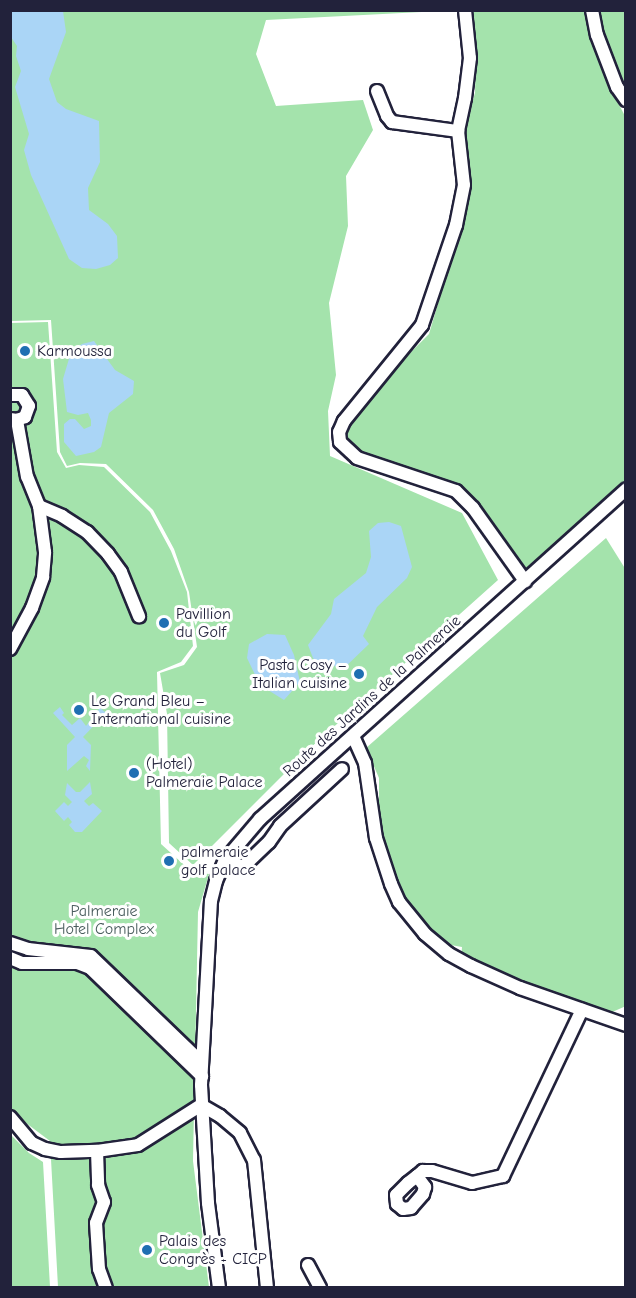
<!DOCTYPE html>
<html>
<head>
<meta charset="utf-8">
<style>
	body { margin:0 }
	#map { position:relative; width:636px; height:1298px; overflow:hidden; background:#fff; font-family:"Comic Neue",sans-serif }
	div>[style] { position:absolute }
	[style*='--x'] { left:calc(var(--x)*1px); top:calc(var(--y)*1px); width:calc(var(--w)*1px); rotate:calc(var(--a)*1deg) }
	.green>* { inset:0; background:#a4e3ac }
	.water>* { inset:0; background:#aad5f6 }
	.roads { filter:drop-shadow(2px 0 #22223b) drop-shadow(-2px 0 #22223b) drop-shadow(0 2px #22223b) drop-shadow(0 -2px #22223b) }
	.minor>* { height:12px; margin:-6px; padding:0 6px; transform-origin:6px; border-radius:6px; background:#fff }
	.dots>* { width:16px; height:16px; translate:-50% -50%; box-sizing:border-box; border:3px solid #fff; border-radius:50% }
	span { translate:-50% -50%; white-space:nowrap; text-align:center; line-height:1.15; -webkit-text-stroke:6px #fff; paint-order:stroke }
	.poi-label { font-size:16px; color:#22223b }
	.left { translate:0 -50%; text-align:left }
	.right { translate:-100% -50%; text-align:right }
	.street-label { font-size:16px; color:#22223b }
	.park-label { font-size:16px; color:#495c5d }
	.frame { position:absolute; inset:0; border:12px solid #22223b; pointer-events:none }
</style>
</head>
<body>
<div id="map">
	<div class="green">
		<i style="clip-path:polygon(10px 11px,441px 11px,266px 20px,256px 54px,276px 106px,363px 100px,373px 130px,346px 176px,348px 226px,329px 303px,336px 375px,328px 411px,330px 456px,462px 513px,498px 580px,309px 749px,193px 865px,169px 843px,167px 714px,160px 673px,184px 665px,197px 647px,189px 592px,174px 549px,153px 510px,106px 464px,80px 463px,67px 466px,60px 452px,51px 320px,11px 321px)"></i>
		<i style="clip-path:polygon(471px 11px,586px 11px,607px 82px,625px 116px,625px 482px,531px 568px,524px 569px,471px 498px,353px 451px,346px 439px,349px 429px,381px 382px,429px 334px,447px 273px,464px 214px,463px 133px,475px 93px,476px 51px)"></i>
		<i style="clip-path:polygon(596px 11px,625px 11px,625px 93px,614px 65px)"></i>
		<i style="clip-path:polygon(48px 322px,57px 452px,66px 468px,79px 465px,104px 467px,150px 512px,171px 551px,187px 592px,193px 646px,181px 662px,157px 672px,161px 844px,192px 872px,209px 874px,198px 912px,193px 1161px,209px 1287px,58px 1287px,50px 1141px,14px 1114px,11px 1108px,10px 323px)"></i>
		<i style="clip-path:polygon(606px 538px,626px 570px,626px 1006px,610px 1013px,461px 960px,462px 947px,445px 944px,437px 939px,411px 912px,391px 875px,379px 822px,379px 778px,366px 748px)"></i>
		<i style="clip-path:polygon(10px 1134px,29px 1153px,43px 1162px,50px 1287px,11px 1287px)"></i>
	</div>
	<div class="water">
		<i style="clip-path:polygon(11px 10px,63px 11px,66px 32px,49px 79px,57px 102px,66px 109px,99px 121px,100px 162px,88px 188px,89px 210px,108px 224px,117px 236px,118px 258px,110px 265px,96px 269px,82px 268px,69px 259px,31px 175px,24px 150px,29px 134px,15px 87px,21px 71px,16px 56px,17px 46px,11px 37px)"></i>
		<i style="clip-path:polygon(94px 341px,115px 370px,134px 381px,133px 394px,109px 413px,101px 447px,94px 452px,76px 456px,64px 442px,64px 424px,70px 419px,75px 419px,84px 429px,91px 426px,91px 420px,88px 413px,78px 415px,67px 412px,63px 379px,71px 352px,82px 344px)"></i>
		<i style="clip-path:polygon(389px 522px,401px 526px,412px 567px,407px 578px,377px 607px,363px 636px,369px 644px,342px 670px,333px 665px,320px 665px,313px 658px,308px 645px,331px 614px,334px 599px,366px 573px,371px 557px,369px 531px,378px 523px)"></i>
		<i style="clip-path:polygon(267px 634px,285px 635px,294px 655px,300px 682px,284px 700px,260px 685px,247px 658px,249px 644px)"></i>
		<i style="clip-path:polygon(60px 707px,64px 713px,62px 715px,72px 725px,80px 718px,86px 726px,100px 708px,106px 713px,83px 737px,91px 745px,90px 771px,86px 766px,89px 760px,84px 756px,67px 771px,67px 745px,75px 737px,53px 713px)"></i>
		<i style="clip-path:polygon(90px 782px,92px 794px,84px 801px,89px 806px,93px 803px,102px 811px,82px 832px,75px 832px,69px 825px,72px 822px,68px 817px,64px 821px,55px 811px,64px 802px,68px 806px,72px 802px,65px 795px,67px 783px,76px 792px,80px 792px)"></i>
	</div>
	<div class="roads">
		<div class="minor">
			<i style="--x:465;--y:10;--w:48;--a:84.1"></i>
			<i style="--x:470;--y:58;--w:40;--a:97.1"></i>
			<i style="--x:465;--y:98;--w:34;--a:102"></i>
			<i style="--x:458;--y:131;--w:54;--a:83.7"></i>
			<i style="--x:464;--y:185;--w:41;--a:101.3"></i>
			<i style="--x:456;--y:225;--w:106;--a:108.8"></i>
			<i style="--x:422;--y:325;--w:124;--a:129.1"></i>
			<i style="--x:344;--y:421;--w:12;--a:114"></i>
			<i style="--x:339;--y:432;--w:10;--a:84"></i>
			<i style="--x:340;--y:442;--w:23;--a:43"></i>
			<i style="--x:357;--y:458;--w:104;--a:18.4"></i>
			<i style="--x:456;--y:491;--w:24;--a:45"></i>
			<i style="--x:473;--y:508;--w:90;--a:54.5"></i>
			<i style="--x:592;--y:10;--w:25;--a:79"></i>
			<i style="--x:597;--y:35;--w:56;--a:69"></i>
			<i style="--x:617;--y:87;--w:16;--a:55"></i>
			<i style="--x:377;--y:91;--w:27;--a:68"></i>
			<i style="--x:387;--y:116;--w:8;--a:50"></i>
			<i style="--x:392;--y:122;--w:67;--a:7.8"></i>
			<i style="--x:10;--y:395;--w:12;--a:0"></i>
			<i style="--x:22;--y:395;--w:13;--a:58"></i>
			<i style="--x:29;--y:406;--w:12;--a:110"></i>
			<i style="--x:25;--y:417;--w:9;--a:159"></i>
			<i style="--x:17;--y:420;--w:7;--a:-172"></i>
			<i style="--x:39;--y:506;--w:25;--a:23"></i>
			<i style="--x:62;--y:516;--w:30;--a:33"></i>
			<i style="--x:87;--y:532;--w:30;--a:46"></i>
			<i style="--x:108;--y:554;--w:22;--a:54"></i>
			<i style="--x:121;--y:572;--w:48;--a:67.8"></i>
			<i style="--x:10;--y:649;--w:47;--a:-61.8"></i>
			<i style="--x:32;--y:608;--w:33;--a:-70"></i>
			<i style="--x:43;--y:577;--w:25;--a:-85"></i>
			<i style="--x:45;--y:552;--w:46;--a:-97.4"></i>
			<i style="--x:39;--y:506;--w:31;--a:-112"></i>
			<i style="--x:27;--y:477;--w:58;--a:-100"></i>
			<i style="--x:353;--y:736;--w:30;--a:66"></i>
			<i style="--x:365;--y:763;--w:76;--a:81.7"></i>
			<i style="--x:376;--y:838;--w:48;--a:71.9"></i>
			<i style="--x:391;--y:884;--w:20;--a:66"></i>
			<i style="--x:399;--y:902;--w:41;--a:50.9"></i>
			<i style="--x:425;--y:934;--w:31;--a:40"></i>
			<i style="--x:449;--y:954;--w:25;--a:29"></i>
			<i style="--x:471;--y:966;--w:54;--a:24.2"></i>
			<i style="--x:520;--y:988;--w:112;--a:19.2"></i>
			<i style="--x:225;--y:860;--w:17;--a:21"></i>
			<i style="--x:241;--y:866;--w:4;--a:-14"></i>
			<i style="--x:245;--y:865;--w:33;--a:-44"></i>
			<i style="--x:269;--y:842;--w:19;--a:-55"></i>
			<i style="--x:280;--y:826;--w:84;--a:-42.6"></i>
			<i style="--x:10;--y:943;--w:19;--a:18"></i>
			<i style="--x:28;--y:949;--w:63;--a:6.3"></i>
			<i style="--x:91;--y:956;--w:154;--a:43.9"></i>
			<i style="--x:10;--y:958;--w:13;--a:23"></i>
			<i style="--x:22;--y:963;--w:55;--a:0"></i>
			<i style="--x:77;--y:963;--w:14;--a:21"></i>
			<i style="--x:90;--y:968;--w:156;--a:44"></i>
			<i style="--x:10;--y:1117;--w:34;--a:50"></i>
			<i style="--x:32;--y:1143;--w:14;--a:25"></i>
			<i style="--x:45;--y:1149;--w:16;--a:11"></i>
			<i style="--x:61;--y:1152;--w:36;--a:-2"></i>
			<i style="--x:97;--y:1151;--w:41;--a:-8.3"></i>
			<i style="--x:138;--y:1145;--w:75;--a:-32.4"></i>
			<i style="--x:201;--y:1105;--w:22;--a:30"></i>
			<i style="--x:220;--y:1116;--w:26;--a:40"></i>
			<i style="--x:240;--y:1133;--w:30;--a:63"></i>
			<i style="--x:254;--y:1160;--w:129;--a:84.2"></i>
			<i style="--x:97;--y:1151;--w:34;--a:88"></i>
			<i style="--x:98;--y:1185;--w:18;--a:71"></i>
			<i style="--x:104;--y:1202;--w:22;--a:111"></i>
			<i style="--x:96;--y:1223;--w:46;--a:86.3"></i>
			<i style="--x:99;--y:1269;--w:20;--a:70"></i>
			<i style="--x:417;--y:1176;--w:14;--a:54"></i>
			<i style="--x:425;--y:1187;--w:7;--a:106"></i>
			<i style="--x:423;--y:1194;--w:18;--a:131"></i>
			<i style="--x:411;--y:1208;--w:8;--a:173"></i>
			<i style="--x:403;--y:1209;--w:8;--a:-140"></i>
			<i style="--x:397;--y:1204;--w:9;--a:-96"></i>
			<i style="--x:396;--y:1195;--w:17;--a:-45"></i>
			<i style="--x:408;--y:1183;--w:11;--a:-38"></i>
			<i style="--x:417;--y:1176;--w:8;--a:-40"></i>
			<i style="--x:423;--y:1171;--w:9;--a:0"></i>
			<i style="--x:432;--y:1171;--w:42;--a:16.7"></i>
			<i style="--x:472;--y:1183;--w:32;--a:-13"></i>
			<i style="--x:503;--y:1176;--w:184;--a:-64.6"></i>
			<i style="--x:308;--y:1265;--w:26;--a:62"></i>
			<i style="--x:219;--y:1288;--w:86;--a:-97.4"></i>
			<i style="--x:208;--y:1203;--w:118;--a:-93.4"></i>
			<i style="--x:201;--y:1085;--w:184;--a:-86.9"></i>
			<i style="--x:211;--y:901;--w:21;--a:-76"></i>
			<i style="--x:216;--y:881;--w:23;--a:-67"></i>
			<i style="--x:225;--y:860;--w:54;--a:-49.5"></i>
			<i style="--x:260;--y:819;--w:493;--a:-42"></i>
		</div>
	</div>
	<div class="dots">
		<i style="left:25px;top:351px;background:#1f6fb2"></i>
		<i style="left:164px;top:623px;background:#1f6fb2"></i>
		<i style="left:359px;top:674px;background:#1f6fb2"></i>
		<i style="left:79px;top:710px;background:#1f6fb2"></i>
		<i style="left:134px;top:773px;background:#1f6fb2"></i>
		<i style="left:169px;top:861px;background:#1f6fb2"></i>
		<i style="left:147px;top:1250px;background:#1f6fb2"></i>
	</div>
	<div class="poi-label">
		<span class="left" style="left:37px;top:351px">Karmoussa</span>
		<span class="left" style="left:176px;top:623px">Pavillion<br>du Golf</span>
		<span class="right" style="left:347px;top:674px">Pasta Cosy –<br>Italian cuisine</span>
		<span class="left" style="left:91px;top:710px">Le Grand Bleu –<br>International cuisine</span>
		<span class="left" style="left:146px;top:773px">(Hotel)<br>Palmeraie Palace</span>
		<span class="left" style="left:181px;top:861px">palmeraie<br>golf palace</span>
		<span class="left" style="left:159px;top:1250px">Palais des<br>Congrès - CICP</span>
	</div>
	<div class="street-label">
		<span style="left:372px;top:696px;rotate:-42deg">Route des Jardins de la Palmeraie</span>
	</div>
	<div class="park-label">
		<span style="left:104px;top:920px">Palmeraie<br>Hotel Complex</span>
	</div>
	<div class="frame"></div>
</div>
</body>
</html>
